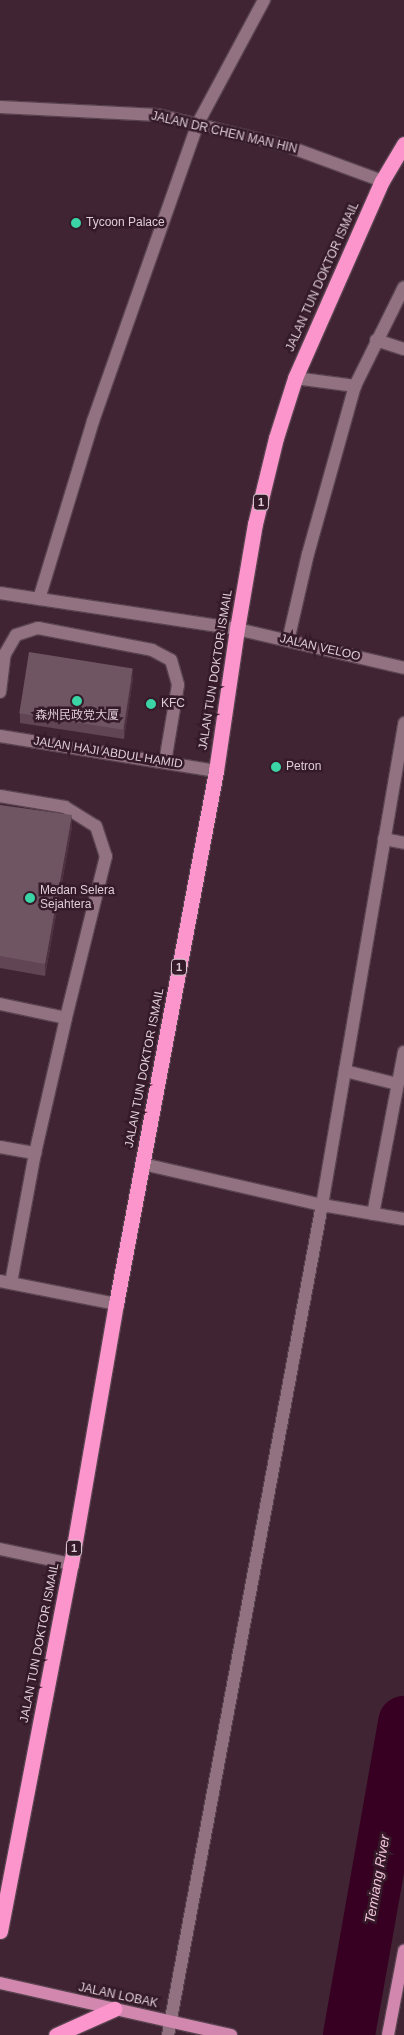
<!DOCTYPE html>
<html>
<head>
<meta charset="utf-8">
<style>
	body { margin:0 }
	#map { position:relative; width:404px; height:2035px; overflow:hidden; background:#402433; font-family:Helvetica,"Noto Sans SC",sans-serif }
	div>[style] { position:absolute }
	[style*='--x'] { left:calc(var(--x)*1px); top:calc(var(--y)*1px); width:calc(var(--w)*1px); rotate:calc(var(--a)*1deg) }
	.river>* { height:52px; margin:-26px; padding:0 26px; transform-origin:26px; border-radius:26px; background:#370022 }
	.roads { filter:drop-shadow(1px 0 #59434f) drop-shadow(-1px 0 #59434f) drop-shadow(0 1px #59434f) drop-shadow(0 -1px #59434f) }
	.minor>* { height:12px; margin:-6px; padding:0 6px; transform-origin:6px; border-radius:6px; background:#927181 }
	.major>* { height:12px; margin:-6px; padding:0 6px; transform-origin:6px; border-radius:6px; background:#d287ae }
	.highway>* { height:15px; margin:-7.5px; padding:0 7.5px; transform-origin:7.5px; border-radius:7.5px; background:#fc95cc }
	.wall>* { inset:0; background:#614554 }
	.shaded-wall>* { inset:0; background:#4e3241 }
	.building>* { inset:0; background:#6f5462; transform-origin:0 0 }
	.dots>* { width:14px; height:14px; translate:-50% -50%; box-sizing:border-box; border:2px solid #351b29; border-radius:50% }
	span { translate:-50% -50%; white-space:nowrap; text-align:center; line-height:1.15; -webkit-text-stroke:5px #351b29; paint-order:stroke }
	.shield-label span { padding:1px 4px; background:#351b29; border:1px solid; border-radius:4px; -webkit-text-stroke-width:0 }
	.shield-label { font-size:11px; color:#dfcdd6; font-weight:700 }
	.street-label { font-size:12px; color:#dfcdd6 }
	.poi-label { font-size:12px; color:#dfcdd6 }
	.left { translate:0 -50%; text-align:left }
	.water-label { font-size:14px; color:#f1c3da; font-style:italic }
</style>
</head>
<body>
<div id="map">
	<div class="river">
		<i style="--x:349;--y:2035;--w:318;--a:-80"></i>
	</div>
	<div class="roads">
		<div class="minor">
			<i style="--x:0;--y:107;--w:158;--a:2.9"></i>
			<i style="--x:158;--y:115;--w:133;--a:13.5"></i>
			<i style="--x:287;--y:146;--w:101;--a:20.2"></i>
			<i style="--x:376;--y:340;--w:29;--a:18"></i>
			<i style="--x:295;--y:378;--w:61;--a:7.6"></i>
			<i style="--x:0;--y:593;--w:240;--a:8.6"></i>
			<i style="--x:237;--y:629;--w:171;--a:13.1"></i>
			<i style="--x:39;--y:599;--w:186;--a:-73.1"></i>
			<i style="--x:93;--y:421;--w:314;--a:-70.6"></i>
			<i style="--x:197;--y:125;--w:142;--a:-61.8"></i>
			<i style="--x:288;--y:641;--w:89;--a:-77.1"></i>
			<i style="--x:308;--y:554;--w:174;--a:-74.4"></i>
			<i style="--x:355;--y:386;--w:110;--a:-63.7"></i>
			<i style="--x:0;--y:692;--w:38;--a:-83"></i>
			<i style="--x:5;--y:654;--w:22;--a:-60"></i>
			<i style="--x:16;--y:635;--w:23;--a:-18"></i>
			<i style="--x:38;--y:628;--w:116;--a:10.9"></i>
			<i style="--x:152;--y:650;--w:21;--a:28"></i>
			<i style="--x:171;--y:660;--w:26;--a:74"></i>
			<i style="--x:178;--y:685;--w:78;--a:99.6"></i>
			<i style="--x:0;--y:736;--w:219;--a:9.2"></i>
			<i style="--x:0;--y:796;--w:66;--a:9.6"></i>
			<i style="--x:65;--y:807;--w:36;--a:32"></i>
			<i style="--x:96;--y:826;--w:32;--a:72"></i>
			<i style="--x:106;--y:856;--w:167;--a:103.9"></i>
			<i style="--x:384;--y:839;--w:20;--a:11"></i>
			<i style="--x:0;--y:1004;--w:67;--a:12"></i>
			<i style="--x:66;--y:1018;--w:139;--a:102.9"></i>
			<i style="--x:35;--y:1153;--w:132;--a:100.5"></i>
			<i style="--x:345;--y:1071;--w:54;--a:14"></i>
			<i style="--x:0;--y:1147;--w:36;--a:10"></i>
			<i style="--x:143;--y:1164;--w:184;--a:12.9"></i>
			<i style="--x:322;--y:1205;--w:83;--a:9.7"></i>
			<i style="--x:373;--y:1214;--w:165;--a:-79.2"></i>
			<i style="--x:0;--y:1281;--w:118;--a:11.2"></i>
			<i style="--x:0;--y:1549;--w:73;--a:11.9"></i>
			<i style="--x:168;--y:2035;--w:844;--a:-79.49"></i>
			<i style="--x:322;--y:1205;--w:489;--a:-80.3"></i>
		</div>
		<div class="major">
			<i style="--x:0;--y:1983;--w:237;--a:12.7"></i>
			<i style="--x:388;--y:2035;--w:86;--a:-79.2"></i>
		</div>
		<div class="highway">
			<i style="--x:0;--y:1931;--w:374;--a:-79.1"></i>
			<i style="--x:71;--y:1564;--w:264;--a:-80.2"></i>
			<i style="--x:116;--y:1304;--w:542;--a:-79.37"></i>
			<i style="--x:216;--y:771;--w:144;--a:-81.6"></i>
			<i style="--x:237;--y:629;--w:107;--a:-80.3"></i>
			<i style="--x:255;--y:524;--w:89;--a:-76.3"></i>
			<i style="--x:276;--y:438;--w:63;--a:-72.4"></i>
			<i style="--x:295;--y:378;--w:215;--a:-66.2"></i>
			<i style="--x:382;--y:181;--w:43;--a:-59.3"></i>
			<i style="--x:56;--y:2035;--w:64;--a:-24.1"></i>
		</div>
	</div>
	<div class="wall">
		<i style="clip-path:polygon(133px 678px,124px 739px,20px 723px,20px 713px)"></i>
		<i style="clip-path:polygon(0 805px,72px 827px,45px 976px,0 968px)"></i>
	</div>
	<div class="shaded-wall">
		<i style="clip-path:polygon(133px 668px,133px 678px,124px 739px,124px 728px)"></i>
		<i style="clip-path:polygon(72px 815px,72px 827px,45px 976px,45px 964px)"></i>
	</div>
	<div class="building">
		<i style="left:29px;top:652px;width:105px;height:62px;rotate:9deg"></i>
		<i style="clip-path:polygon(0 805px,72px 815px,45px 964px,0 956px)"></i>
	</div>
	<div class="dots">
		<i style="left:76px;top:223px;background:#3ad4a5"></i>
		<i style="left:77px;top:701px;background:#3ad4a5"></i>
		<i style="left:151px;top:704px;background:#3ad4a5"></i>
		<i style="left:276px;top:767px;background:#3ad4a5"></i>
		<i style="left:30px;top:898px;background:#3ad4a5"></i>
	</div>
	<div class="shield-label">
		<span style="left:261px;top:502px">1</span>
		<span style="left:179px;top:967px">1</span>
		<span style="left:74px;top:1548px">1</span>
	</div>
	<div class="street-label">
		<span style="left:224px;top:133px;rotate:13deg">JALAN DR CHEN MAN HIN</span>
		<span style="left:323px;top:277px;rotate:-66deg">JALAN TUN DOKTOR ISMAIL</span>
		<span style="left:320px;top:648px;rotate:13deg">JALAN VELOO</span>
		<span style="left:216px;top:670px;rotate:-81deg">JALAN TUN DOKTOR ISMAIL</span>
		<span style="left:108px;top:753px;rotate:9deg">JALAN HAJI ABDUL HAMID</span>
		<span style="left:145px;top:1068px;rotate:-79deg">JALAN TUN DOKTOR ISMAIL</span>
		<span style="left:40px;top:1643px;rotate:-79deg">JALAN TUN DOKTOR ISMAIL</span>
		<span style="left:118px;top:1996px;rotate:12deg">JALAN LOBAK</span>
	</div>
	<div class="poi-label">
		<span class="left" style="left:86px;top:223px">Tycoon Palace</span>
		<span class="left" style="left:161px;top:704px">KFC</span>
		<span style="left:77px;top:716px">森州民政党大厦</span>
		<span class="left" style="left:286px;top:767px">Petron</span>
		<span class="left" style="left:40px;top:898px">Medan Selera<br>Sejahtera</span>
	</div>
	<div class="water-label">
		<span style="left:377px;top:1879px;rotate:-80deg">Temiang River</span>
	</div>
</div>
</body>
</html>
